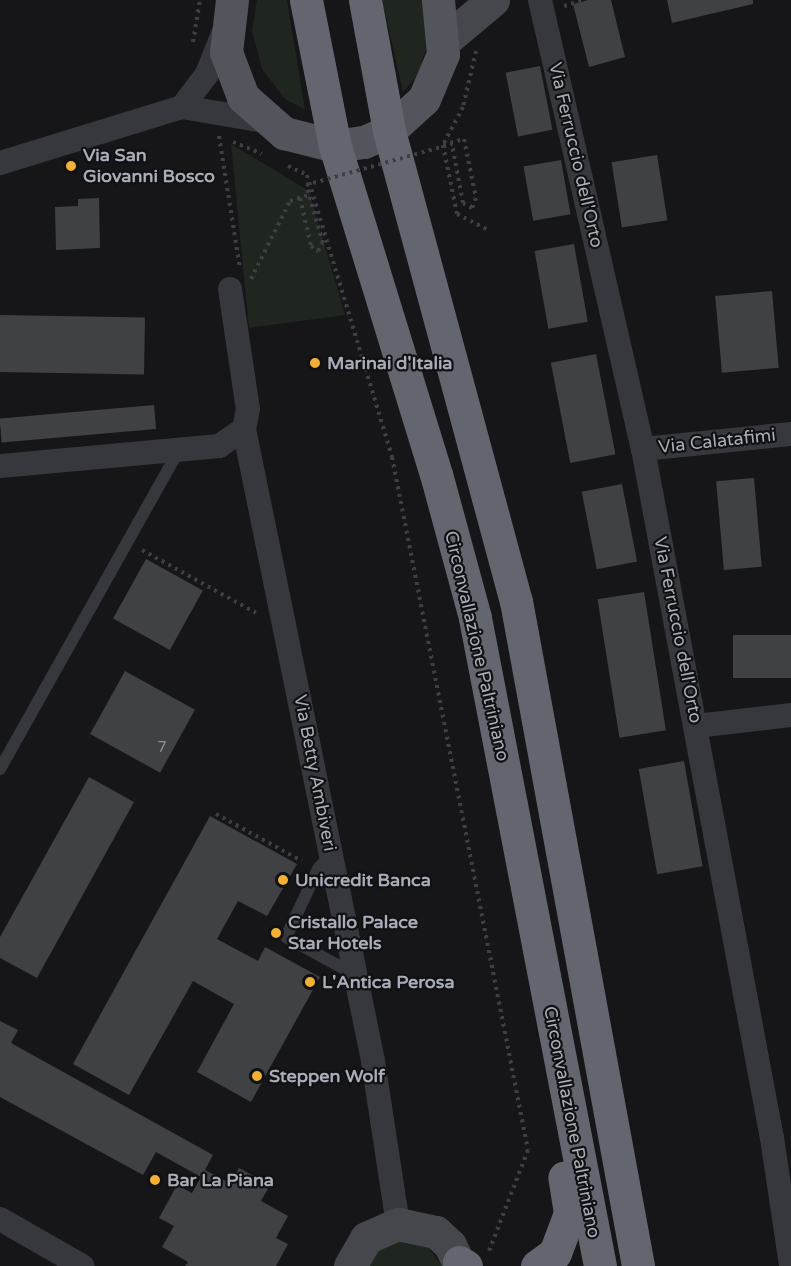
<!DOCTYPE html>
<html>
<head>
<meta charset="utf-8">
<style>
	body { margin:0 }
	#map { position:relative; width:791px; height:1266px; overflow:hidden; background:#161618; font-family:"Varela Round",sans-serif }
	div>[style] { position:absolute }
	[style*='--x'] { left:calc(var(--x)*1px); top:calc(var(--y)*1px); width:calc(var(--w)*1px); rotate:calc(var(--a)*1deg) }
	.green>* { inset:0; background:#1e261f }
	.building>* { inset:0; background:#404145; transform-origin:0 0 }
	.path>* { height:4px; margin-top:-2px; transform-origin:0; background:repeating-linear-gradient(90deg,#3d3f44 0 3px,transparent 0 7.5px) }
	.lane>* { height:12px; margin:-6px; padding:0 6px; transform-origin:6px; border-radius:6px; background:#37383d }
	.street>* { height:24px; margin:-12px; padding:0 12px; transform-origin:12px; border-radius:12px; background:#37383d }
	.secondary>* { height:33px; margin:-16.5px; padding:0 16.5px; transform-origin:16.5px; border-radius:16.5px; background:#45474d }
	.primary>* { height:33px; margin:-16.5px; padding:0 16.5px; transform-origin:16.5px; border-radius:16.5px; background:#53555c }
	.highway>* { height:33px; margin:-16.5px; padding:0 16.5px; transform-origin:16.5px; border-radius:16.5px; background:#63666e }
	.path-bridge>* { height:4px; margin-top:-2px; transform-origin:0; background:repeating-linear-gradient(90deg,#3d3f44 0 3px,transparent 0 7.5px) }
	.dots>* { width:16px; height:16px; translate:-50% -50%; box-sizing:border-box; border:3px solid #111113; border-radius:50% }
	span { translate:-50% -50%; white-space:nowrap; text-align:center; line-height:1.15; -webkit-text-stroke:4.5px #111113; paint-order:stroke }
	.number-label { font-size:15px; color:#8e929b }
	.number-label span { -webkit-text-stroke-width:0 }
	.street-label { font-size:18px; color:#a8adb8 }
	.poi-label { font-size:18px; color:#a8adb8; font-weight:700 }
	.left { translate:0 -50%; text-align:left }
</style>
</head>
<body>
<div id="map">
	<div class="green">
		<i style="clip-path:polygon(257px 0,287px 0,305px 110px,285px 99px,262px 69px,252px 31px)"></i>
		<i style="clip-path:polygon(382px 0,423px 0,426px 49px,418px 75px,403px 92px)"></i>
		<i style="clip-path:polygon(231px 144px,309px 191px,345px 315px,249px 328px)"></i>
		<i style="clip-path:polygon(400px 1239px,427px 1246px,442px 1266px,365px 1266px,374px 1251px)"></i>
	</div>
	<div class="building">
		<i style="clip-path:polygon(588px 0,611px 0,625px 57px,589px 67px,573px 4px)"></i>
		<i style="clip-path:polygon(667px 0,753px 0,753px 4px,672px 23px)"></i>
		<i style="left:540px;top:66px;width:65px;height:35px;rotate:79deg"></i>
		<i style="left:657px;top:155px;width:66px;height:46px;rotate:81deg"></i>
		<i style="left:561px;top:160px;width:55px;height:38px;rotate:80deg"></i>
		<i style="clip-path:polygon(99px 198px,100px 248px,56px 250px,55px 207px,78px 206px,78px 199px)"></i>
		<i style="left:574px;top:244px;width:79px;height:40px;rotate:80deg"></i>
		<i style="left:772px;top:291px;width:77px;height:57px;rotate:85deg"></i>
		<i style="left:0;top:315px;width:145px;height:57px;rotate:1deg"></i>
		<i style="left:596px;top:354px;width:102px;height:46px;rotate:79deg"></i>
		<i style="left:154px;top:405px;width:24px;height:155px;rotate:85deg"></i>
		<i style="left:754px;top:478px;width:89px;height:38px;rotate:85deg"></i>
		<i style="left:622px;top:484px;width:79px;height:41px;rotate:79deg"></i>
		<i style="left:146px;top:559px;width:65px;height:68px;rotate:29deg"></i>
		<i style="left:644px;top:592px;width:140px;height:47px;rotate:81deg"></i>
		<i style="left:791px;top:635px;width:43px;height:58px;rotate:90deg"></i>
		<i style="left:125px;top:671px;width:80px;height:72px;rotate:29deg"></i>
		<i style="left:684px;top:761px;width:107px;height:46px;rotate:80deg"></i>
		<i style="clip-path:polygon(89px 777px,134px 802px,37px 978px,0 958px,0 937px)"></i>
		<i style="clip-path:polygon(210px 816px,297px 864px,267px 916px,238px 901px,217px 939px,258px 961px,265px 947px,320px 977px,251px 1102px,197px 1072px,234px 1004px,193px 981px,129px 1095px,73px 1064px)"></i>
		<i style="clip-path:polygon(0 1021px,18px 1030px,11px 1043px,213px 1155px,205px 1170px,231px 1184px,239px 1168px,270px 1185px,261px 1201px,288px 1216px,276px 1238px,288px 1244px,276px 1266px,185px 1266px,188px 1262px,162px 1247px,174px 1226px,159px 1218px,177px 1185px,192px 1193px,201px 1177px,156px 1152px,143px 1175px,0 1097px)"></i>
	</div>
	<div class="path">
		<i style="--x:564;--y:6;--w:21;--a:-17"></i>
		<i style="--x:193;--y:42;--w:43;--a:-80.5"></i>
		<i style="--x:476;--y:51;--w:57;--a:103.1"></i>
		<i style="--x:463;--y:107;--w:43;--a:117.8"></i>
		<i style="--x:443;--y:145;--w:70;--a:78.5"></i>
		<i style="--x:457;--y:214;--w:33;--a:27"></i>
		<i style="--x:219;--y:136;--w:134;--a:81"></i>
		<i style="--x:233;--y:142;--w:31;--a:22"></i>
		<i style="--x:443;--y:145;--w:22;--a:-16"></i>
		<i style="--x:464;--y:139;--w:60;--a:78.5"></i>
		<i style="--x:476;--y:198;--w:11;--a:112"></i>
		<i style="--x:472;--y:208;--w:10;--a:-151"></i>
		<i style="--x:463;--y:203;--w:60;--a:-100.6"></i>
		<i style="--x:288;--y:166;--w:21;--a:25"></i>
		<i style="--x:307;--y:175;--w:295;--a:73.2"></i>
		<i style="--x:392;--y:457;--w:706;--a:78.9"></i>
		<i style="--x:528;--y:1150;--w:108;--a:111.1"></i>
		<i style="--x:300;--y:198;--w:49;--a:77.1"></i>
		<i style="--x:311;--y:246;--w:9;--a:36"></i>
		<i style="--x:318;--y:251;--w:9;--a:-58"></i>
		<i style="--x:323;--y:243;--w:60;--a:-106.3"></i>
		<i style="--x:251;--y:279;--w:87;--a:-63.4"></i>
		<i style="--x:290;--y:201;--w:20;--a:-18"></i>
		<i style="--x:142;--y:550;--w:130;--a:28.9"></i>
		<i style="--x:216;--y:814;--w:98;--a:28.7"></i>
	</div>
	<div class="lane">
		<i style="--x:0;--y:769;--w:366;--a:-60.7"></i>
		<i style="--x:330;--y:855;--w:18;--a:131"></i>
		<i style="--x:318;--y:869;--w:75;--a:115.2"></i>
		<i style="--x:286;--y:937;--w:77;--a:28.6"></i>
	</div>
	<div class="street">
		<i style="--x:540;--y:0;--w:461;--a:77.1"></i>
		<i style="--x:643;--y:449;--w:701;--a:79.4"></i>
		<i style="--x:772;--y:1138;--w:128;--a:81.5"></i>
		<i style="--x:182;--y:107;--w:41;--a:-52.9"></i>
		<i style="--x:207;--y:74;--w:46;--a:-68.4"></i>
		<i style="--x:0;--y:163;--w:190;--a:-17.1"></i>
		<i style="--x:182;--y:107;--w:84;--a:9.6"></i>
		<i style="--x:230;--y:289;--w:121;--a:81.5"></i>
		<i style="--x:248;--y:409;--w:20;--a:101"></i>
		<i style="--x:244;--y:429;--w:645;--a:78.46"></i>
		<i style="--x:373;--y:1061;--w:165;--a:81.3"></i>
		<i style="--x:643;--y:449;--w:149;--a:-5.8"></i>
		<i style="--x:0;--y:466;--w:220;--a:-5.2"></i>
		<i style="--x:219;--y:446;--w:30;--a:-34"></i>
		<i style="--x:696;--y:726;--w:96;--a:-6.6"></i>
		<i style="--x:0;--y:1219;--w:95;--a:29.8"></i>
	</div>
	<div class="secondary">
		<i style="--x:444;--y:41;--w:64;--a:-39.9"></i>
		<i style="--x:350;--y:1266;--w:32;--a:-60"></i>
		<i style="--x:366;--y:1238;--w:35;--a:-24"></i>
		<i style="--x:398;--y:1224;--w:39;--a:12"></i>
		<i style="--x:436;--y:1232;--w:19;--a:43"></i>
		<i style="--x:450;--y:1245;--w:23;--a:65"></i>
	</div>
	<div class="primary">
		<i style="--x:232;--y:0;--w:52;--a:96.6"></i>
		<i style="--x:226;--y:52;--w:48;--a:69.3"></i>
		<i style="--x:243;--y:97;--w:55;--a:41.3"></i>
		<i style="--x:284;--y:133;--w:53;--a:14.3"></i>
		<i style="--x:335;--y:146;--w:29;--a:-8"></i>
		<i style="--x:364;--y:142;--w:27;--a:-24"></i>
		<i style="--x:389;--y:131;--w:47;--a:-42.4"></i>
		<i style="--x:424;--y:99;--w:49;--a:-67.1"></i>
		<i style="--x:443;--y:54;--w:54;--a:-95.3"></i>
	</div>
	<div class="highway">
		<i style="--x:306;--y:0;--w:149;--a:78.8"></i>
		<i style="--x:335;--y:146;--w:343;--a:72.9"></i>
		<i style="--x:436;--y:474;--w:149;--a:74.8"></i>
		<i style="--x:475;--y:618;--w:660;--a:79.08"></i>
		<i style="--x:365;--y:0;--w:133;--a:79.6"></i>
		<i style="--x:389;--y:131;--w:487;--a:74.9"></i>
		<i style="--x:516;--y:601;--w:676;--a:79.6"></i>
		<i style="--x:459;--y:1262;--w:8;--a:30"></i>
		<i style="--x:537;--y:1266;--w:22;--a:-36"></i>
		<i style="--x:555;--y:1253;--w:43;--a:-69.4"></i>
		<i style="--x:570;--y:1213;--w:36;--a:-99"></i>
	</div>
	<div class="path-bridge">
		<i style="--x:306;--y:185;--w:152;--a:-15.7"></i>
	</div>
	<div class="dots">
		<i style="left:71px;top:166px;background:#f2b134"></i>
		<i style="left:315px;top:363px;background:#f2b134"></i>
		<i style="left:283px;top:880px;background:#f2b134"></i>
		<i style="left:276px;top:933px;background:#f2b134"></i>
		<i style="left:310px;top:982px;background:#f2b134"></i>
		<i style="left:257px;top:1076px;background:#f2b134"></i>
		<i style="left:155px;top:1180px;background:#f2b134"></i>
	</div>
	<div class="number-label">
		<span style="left:162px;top:748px">7</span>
	</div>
	<div class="street-label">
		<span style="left:576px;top:155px;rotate:77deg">Via Ferruccio dell'Orto</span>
		<span style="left:717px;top:441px;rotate:-6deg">Via Calatafimi</span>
		<span style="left:678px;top:630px;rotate:79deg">Via Ferruccio dell'Orto</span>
		<span style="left:477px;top:646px;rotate:77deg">Circonvallazione Paltriniano</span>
		<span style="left:315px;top:773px;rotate:79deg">Via Betty Ambiveri</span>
		<span style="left:572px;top:1122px;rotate:79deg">Circonvallazione Paltriniano</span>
	</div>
	<div class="poi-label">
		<span class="left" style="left:83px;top:166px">Via San<br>Giovanni Bosco</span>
		<span class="left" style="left:327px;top:363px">Marinai d'Italia</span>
		<span class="left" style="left:295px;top:880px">Unicredit Banca</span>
		<span class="left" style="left:288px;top:933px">Cristallo Palace<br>Star Hotels</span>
		<span class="left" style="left:322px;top:982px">L'Antica Perosa</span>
		<span class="left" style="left:269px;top:1076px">Steppen Wolf</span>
		<span class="left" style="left:167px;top:1180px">Bar La Piana</span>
	</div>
</div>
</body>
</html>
